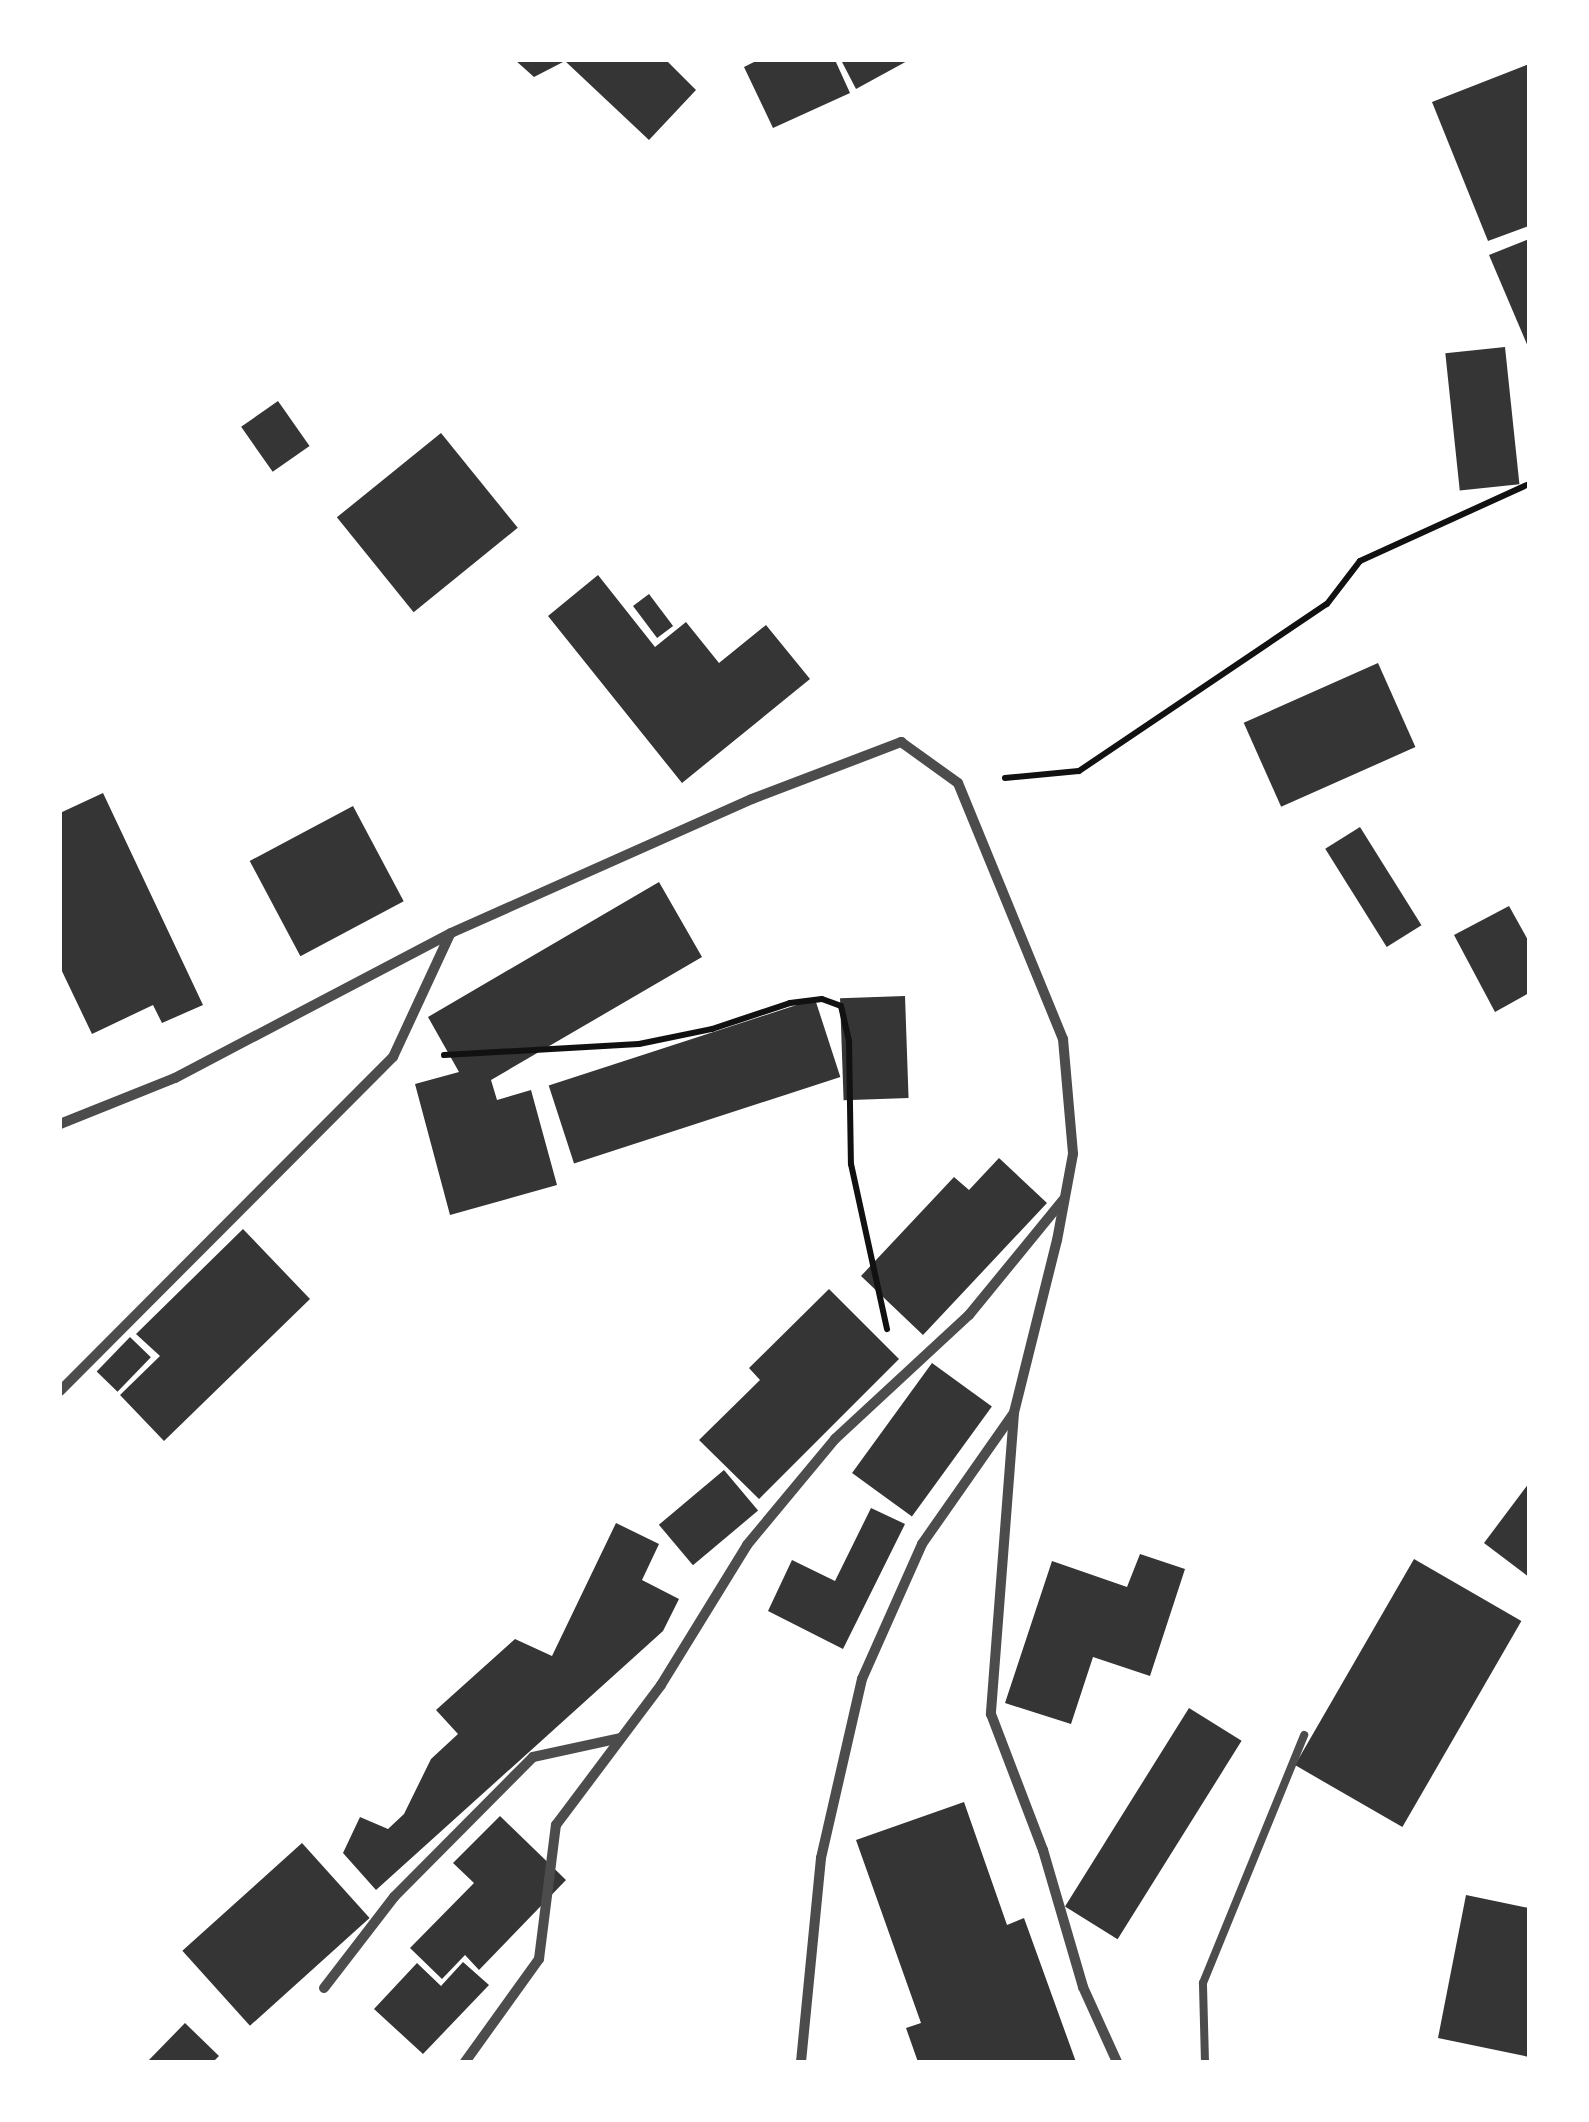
<!DOCTYPE html>
<html>
<head>
<meta charset="utf-8">
<style>
	body { margin:0 }
	#map { position:relative; width:1589px; height:2122px; overflow:hidden; background:#fff; font-family:"PT Sans Narrow",sans-serif }
	div>[style] { position:absolute }
	[style*='--x'] { left:calc(var(--x)*1px); top:calc(var(--y)*1px); width:calc(var(--w)*1px); rotate:calc(var(--a)*1deg) }
	.building>* { inset:0; background:#353535; transform-origin:0 0 }
	.path>* { height:6px; margin:-3px; padding:0 3px; transform-origin:3px; border-radius:3px; background:#111 }
	.service>* { height:8px; margin:-4px; padding:0 4px; transform-origin:4px; border-radius:4px; background:#4c4c4c }
	.minor>* { height:10px; margin:-5px; padding:0 5px; transform-origin:5px; border-radius:5px; background:#4c4c4c }
	span { translate:-50% -50%; white-space:nowrap; text-align:center; line-height:1.15; -webkit-text-stroke:10px #fff; paint-order:stroke }
	.frame { position:absolute; inset:0; border:62px solid #fff; pointer-events:none }
</style>
</head>
<body>
<div id="map">
	<div class="building">
		<i style="clip-path:polygon(515px 60px,666px 60px,696px 90px,649px 140px,565px 61px,534px 77px)"></i>
		<i style="clip-path:polygon(758px 60px,835px 60px,850px 93px,773px 128px,744px 67px)"></i>
		<i style="clip-path:polygon(841px 60px,909px 60px,856px 89px)"></i>
		<i style="clip-path:polygon(1529px 64px,1529px 226px,1488px 241px,1432px 102px)"></i>
		<i style="clip-path:polygon(1529px 239px,1529px 349px,1489px 255px)"></i>
		<i style="left:1505px;top:347px;width:138px;height:60px;rotate:84deg"></i>
		<i style="left:278px;top:401px;width:55px;height:45px;rotate:55deg"></i>
		<i style="left:441px;top:433px;width:122px;height:134px;rotate:51deg"></i>
		<i style="clip-path:polygon(598px 575px,655px 647px,686px 622px,719px 663px,766px 625px,810px 679px,682px 783px,548px 616px)"></i>
		<i style="left:649px;top:594px;width:40px;height:20px;rotate:53deg"></i>
		<i style="left:1378px;top:663px;width:92px;height:147px;rotate:66deg"></i>
		<i style="clip-path:polygon(103px 793px,203px 1005px,162px 1023px,153px 1005px,92px 1034px,60px 967px,60px 813px)"></i>
		<i style="left:353px;top:806px;width:108px;height:117px;rotate:62deg"></i>
		<i style="left:1360px;top:827px;width:116px;height:41px;rotate:58deg"></i>
		<i style="clip-path:polygon(659px 882px,702px 957px,491px 1080px,497px 1100px,531px 1090px,557px 1185px,450px 1215px,415px 1084px,459px 1072px,428px 1017px)"></i>
		<i style="clip-path:polygon(1509px 906px,1529px 942px,1529px 993px,1495px 1012px,1454px 935px)"></i>
		<i style="left:905px;top:996px;width:102px;height:65px;rotate:88deg"></i>
		<i style="left:815px;top:999px;width:82px;height:280px;rotate:72deg"></i>
		<i style="clip-path:polygon(999px 1158px,1047px 1203px,923px 1335px,861px 1276px,954px 1177px,969px 1190px)"></i>
		<i style="clip-path:polygon(243px 1229px,310px 1299px,164px 1441px,120px 1395px,160px 1356px,136px 1334px)"></i>
		<i style="clip-path:polygon(829px 1289px,899px 1359px,759px 1499px,699px 1440px,760px 1380px,749px 1368px)"></i>
		<i style="left:130px;top:1337px;width:29px;height:48px;rotate:44deg"></i>
		<i style="left:932px;top:1363px;width:74px;height:136px;rotate:36deg"></i>
		<i style="left:724px;top:1470px;width:53px;height:85px;rotate:50deg"></i>
		<i style="clip-path:polygon(1529px 1483px,1529px 1577px,1484px 1543px)"></i>
		<i style="clip-path:polygon(871px 1508px,905px 1524px,843px 1649px,768px 1611px,792px 1560px,835px 1581px)"></i>
		<i style="clip-path:polygon(616px 1523px,659px 1544px,642px 1580px,679px 1599px,663px 1631px,376px 1890px,343px 1853px,360px 1817px,388px 1829px,404px 1814px,431px 1759px,458px 1734px,436px 1710px,515px 1639px,552px 1656px)"></i>
		<i style="clip-path:polygon(1140px 1554px,1185px 1569px,1150px 1676px,1093px 1657px,1071px 1724px,1005px 1703px,1052px 1561px,1127px 1587px)"></i>
		<i style="left:1414px;top:1559px;width:124px;height:238px;rotate:30deg"></i>
		<i style="left:1189px;top:1708px;width:62px;height:234px;rotate:32deg"></i>
		<i style="clip-path:polygon(964px 1802px,1007px 1925px,1024px 1918px,1076px 2062px,918px 2062px,906px 2028px,921px 2023px,856px 1840px)"></i>
		<i style="clip-path:polygon(500px 1816px,566px 1880px,479px 1970px,465px 1955px,442px 1979px,410px 1948px,474px 1883px,453px 1863px)"></i>
		<i style="left:302px;top:1843px;width:101px;height:161px;rotate:48deg"></i>
		<i style="clip-path:polygon(1466px 1895px,1529px 1908px,1529px 2057px,1438px 2038px)"></i>
		<i style="clip-path:polygon(463px 1962px,489px 1985px,423px 2054px,374px 2009px,417px 1963px,441px 1986px)"></i>
		<i style="clip-path:polygon(185px 2023px,219px 2056px,213px 2062px,147px 2062px)"></i>
	</div>
	<div class="path">
		<i style="--x:1005;--y:778;--w:74;--a:-5.4"></i>
		<i style="--x:1079;--y:771;--w:299;--a:-34"></i>
		<i style="--x:1327;--y:604;--w:54;--a:-52.5"></i>
		<i style="--x:1360;--y:561;--w:186;--a:-24.5"></i>
		<i style="--x:444;--y:1055;--w:195;--a:-3.2"></i>
		<i style="--x:639;--y:1044;--w:75;--a:-11.6"></i>
		<i style="--x:712;--y:1029;--w:82;--a:-18.4"></i>
		<i style="--x:790;--y:1003;--w:32;--a:-7"></i>
		<i style="--x:822;--y:999;--w:20;--a:20"></i>
		<i style="--x:841;--y:1006;--w:36;--a:77"></i>
		<i style="--x:849;--y:1041;--w:123;--a:89.1"></i>
		<i style="--x:851;--y:1164;--w:169;--a:77.7"></i>
	</div>
	<div class="service">
		<i style="--x:1205;--y:2062;--w:79;--a:-91.5"></i>
		<i style="--x:1203;--y:1983;--w:268;--a:-67.8"></i>
	</div>
	<div class="minor">
		<i style="--x:60;--y:1124;--w:124;--a:-21.8"></i>
		<i style="--x:175;--y:1078;--w:312;--a:-27.7"></i>
		<i style="--x:451;--y:933;--w:329;--a:-24"></i>
		<i style="--x:752;--y:799;--w:160;--a:-20.9"></i>
		<i style="--x:901;--y:742;--w:70;--a:35.7"></i>
		<i style="--x:958;--y:783;--w:277;--a:67.7"></i>
		<i style="--x:1063;--y:1039;--w:115;--a:85"></i>
		<i style="--x:1073;--y:1154;--w:87;--a:100.5"></i>
		<i style="--x:1057;--y:1240;--w:178;--a:104"></i>
		<i style="--x:1014;--y:1413;--w:302;--a:94.4"></i>
		<i style="--x:991;--y:1714;--w:146;--a:69.1"></i>
		<i style="--x:1043;--y:1850;--w:143;--a:73.7"></i>
		<i style="--x:1083;--y:1987;--w:82;--a:65.6"></i>
		<i style="--x:60;--y:1391;--w:472;--a:-45.1"></i>
		<i style="--x:393;--y:1057;--w:136;--a:-65.1"></i>
		<i style="--x:324;--y:1988;--w:115;--a:-52.4"></i>
		<i style="--x:394;--y:1897;--w:197;--a:-45.2"></i>
		<i style="--x:533;--y:1757;--w:89;--a:-12.3"></i>
		<i style="--x:465;--y:2062;--w:127;--a:-54.3"></i>
		<i style="--x:539;--y:1959;--w:135;--a:-82.8"></i>
		<i style="--x:556;--y:1825;--w:175;--a:-53.1"></i>
		<i style="--x:661;--y:1685;--w:164;--a:-58.4"></i>
		<i style="--x:747;--y:1545;--w:138;--a:-50.3"></i>
		<i style="--x:835;--y:1439;--w:183;--a:-42.8"></i>
		<i style="--x:969;--y:1315;--w:149;--a:-50.7"></i>
		<i style="--x:801;--y:2062;--w:205;--a:-84.4"></i>
		<i style="--x:821;--y:1858;--w:184;--a:-77.1"></i>
		<i style="--x:862;--y:1679;--w:148;--a:-66"></i>
		<i style="--x:922;--y:1544;--w:159;--a:-55"></i>
	</div>
	<div class="frame"></div>
</div>
</body>
</html>
